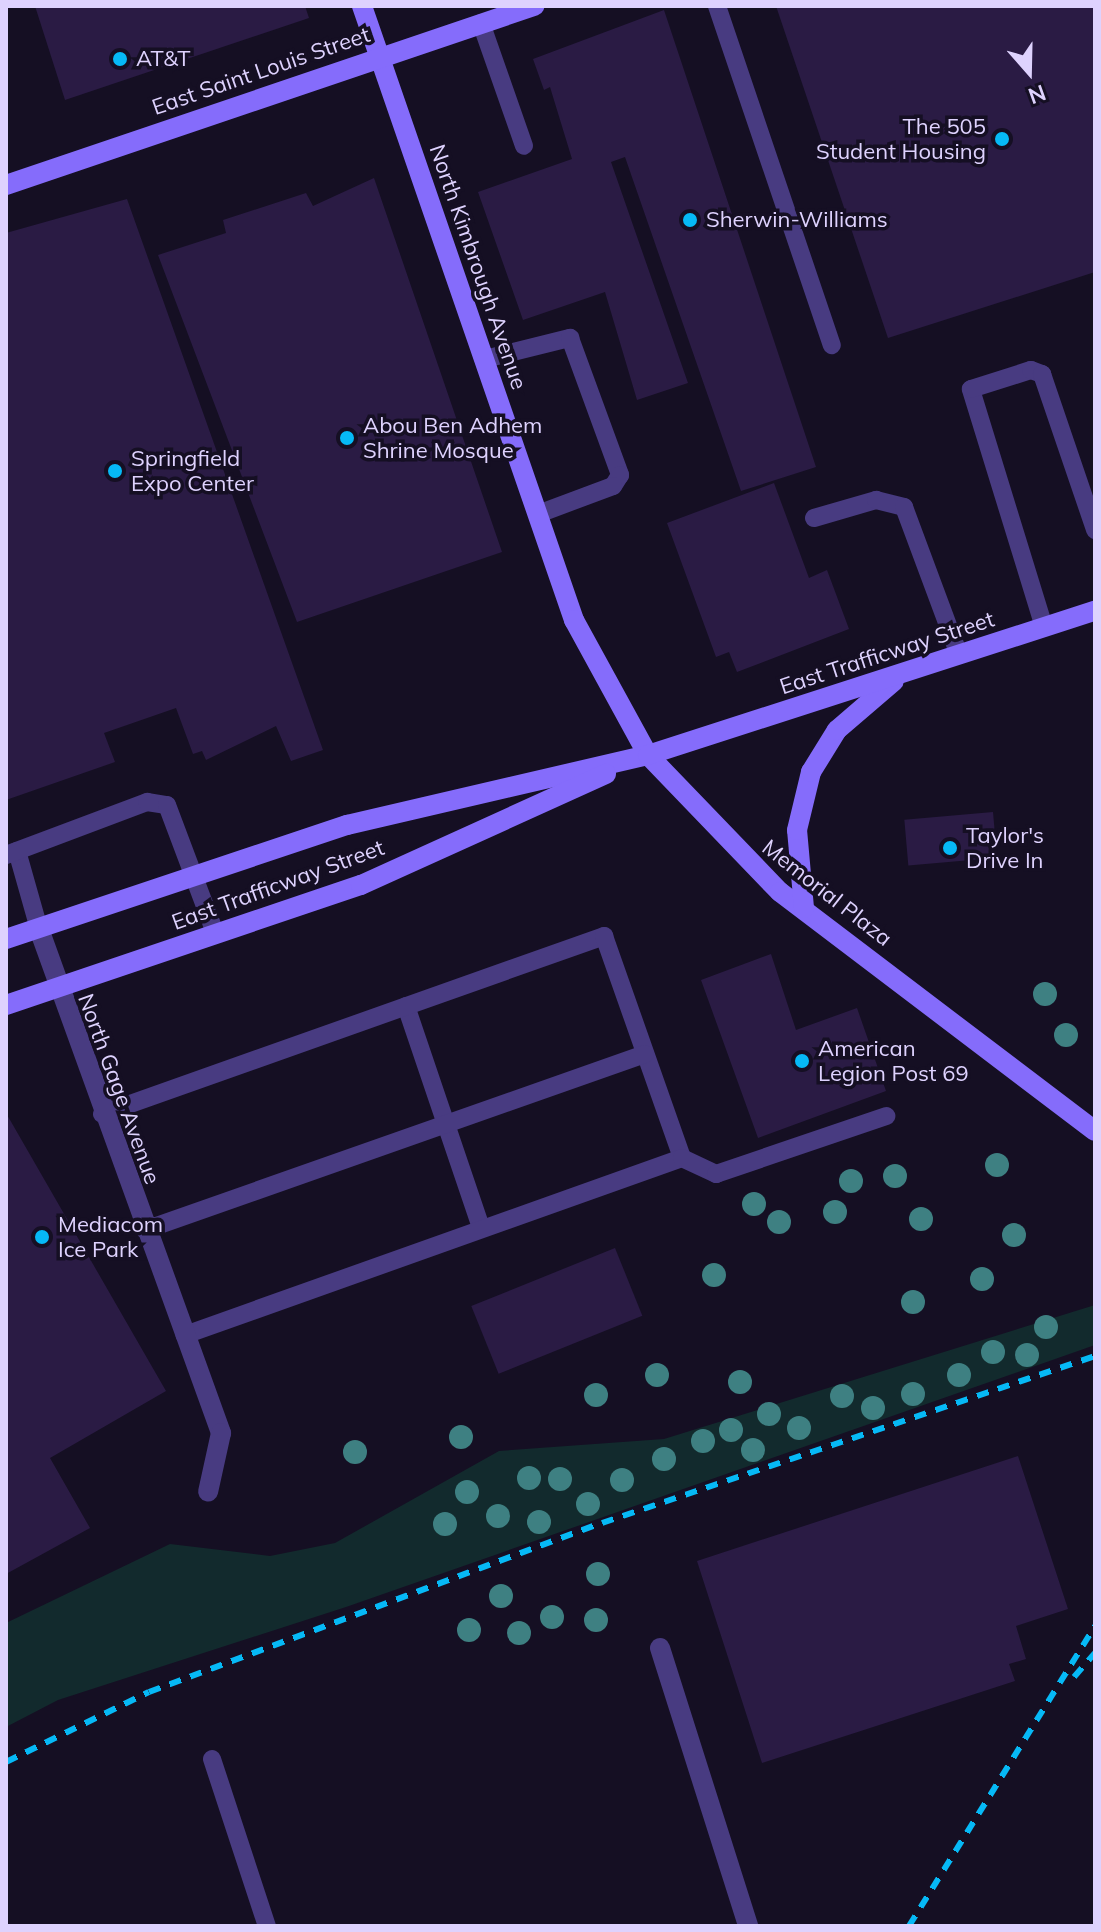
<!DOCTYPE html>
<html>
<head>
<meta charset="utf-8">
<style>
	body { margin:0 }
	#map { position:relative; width:1101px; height:1932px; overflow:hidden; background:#150f23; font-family:Mulish,sans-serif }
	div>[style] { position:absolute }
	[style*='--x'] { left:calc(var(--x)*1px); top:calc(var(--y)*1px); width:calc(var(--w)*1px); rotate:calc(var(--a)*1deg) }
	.green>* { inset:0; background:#122a2d }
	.building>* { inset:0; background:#2a1b44; transform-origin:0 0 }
	.lane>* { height:18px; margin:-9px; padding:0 9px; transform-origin:9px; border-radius:9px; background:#483b81 }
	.street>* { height:20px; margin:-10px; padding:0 10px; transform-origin:10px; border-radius:10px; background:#483b81 }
	.secondary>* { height:20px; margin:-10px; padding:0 10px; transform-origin:10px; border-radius:10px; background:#856cfb }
	.rail>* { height:6px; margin-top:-3px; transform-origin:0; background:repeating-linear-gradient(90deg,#06b9f6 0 12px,transparent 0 22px) }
	.trees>* { width:24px; height:24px; margin:-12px; border-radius:50%; background:#3e8082 }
	.dots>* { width:22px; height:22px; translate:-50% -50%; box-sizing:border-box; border:4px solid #150f23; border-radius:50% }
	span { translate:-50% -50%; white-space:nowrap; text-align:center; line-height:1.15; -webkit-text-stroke:7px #150f23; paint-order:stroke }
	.poi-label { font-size:22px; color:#ded2fe }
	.left { translate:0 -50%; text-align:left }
	.right { translate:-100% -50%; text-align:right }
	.street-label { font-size:22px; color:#ded2fe }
	.frame { position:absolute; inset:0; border:8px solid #ded2fe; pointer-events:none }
	.north { position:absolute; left:989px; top:32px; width:80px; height:80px; -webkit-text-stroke:6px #150f23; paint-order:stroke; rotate:160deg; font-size:22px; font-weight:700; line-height:32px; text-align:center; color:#ded2fe }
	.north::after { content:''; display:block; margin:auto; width:28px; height:36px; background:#ded2fe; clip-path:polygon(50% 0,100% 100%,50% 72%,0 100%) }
</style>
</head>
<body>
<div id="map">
	<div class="green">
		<i style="clip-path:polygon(1095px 1305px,1095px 1345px,346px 1607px,58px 1700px,6px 1727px,6px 1623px,170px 1544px,270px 1556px,335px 1543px,499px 1451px,664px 1439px)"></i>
	</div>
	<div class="building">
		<i style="clip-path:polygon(35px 6px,305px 6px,309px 18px,65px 100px)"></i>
		<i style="clip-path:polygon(776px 6px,1095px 6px,1095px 272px,888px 338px)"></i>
		<i style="clip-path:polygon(664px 10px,816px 467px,741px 491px,625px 157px,611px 162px,688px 383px,637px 400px,605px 292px,523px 320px,478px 192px,572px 159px,550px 87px,544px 90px,533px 59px)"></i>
		<i style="clip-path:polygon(374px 178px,502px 552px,297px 622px,158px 255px,226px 233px,223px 220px,306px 193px,313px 206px)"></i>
		<i style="clip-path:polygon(127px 199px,323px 750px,291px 761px,276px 726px,206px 760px,202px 751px,193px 754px,176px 708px,104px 733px,115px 762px,6px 800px,6px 233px)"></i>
		<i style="clip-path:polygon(774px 483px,809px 578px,827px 570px,849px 629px,737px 672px,729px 652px,716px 657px,667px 523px)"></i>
		<i style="left:993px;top:812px;width:46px;height:89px;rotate:85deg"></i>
		<i style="clip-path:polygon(771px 954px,796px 1030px,857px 1008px,886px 1091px,758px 1138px,701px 980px)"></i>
		<i style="clip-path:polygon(6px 1113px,166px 1391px,50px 1458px,90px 1528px,6px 1574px)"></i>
		<i style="left:615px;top:1248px;width:73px;height:155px;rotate:68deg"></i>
		<i style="clip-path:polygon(1018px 1456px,1068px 1609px,1016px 1626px,1026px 1659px,1009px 1664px,1015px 1681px,762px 1763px,697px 1561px)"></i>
	</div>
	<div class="lane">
		<i style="--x:717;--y:6;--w:358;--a:71.3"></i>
		<i style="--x:481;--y:23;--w:130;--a:70.7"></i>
		<i style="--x:485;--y:359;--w:88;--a:-13.9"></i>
		<i style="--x:570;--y:338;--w:146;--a:69.9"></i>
		<i style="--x:620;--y:475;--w:13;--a:122"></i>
		<i style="--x:613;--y:486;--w:80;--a:159.5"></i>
		<i style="--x:814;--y:518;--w:65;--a:-16.2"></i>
		<i style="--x:876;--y:500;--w:29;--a:14"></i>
		<i style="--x:904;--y:507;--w:158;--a:69.6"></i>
		<i style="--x:1044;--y:627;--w:249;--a:-107.1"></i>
		<i style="--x:971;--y:389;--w:63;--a:-17.6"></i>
		<i style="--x:1031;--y:370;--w:12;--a:20"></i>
		<i style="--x:1042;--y:374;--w:165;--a:71.2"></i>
		<i style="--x:17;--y:851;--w:81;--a:74.2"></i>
		<i style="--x:6;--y:855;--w:151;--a:-20.6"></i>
		<i style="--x:147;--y:802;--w:20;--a:9"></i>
		<i style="--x:167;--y:805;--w:137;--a:69.4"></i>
		<i style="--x:406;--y:1006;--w:233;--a:71.3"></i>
		<i style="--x:102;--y:1114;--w:533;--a:-19.52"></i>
		<i style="--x:604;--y:936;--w:235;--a:70.6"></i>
		<i style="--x:682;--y:1158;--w:528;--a:160.4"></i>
		<i style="--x:682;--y:1158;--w:38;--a:25"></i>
		<i style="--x:716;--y:1174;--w:180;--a:-18.8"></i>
		<i style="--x:145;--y:1230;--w:530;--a:-19.39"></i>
		<i style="--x:212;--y:1759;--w:176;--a:71.8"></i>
	</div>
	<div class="street">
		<i style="--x:39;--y:929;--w:536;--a:70.14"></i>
		<i style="--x:221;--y:1433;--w:60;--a:102.4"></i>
		<i style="--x:660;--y:1648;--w:292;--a:72.4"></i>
	</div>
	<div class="secondary">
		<i style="--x:362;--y:6;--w:650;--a:70.95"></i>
		<i style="--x:574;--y:620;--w:154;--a:61.3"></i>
		<i style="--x:648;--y:755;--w:190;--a:46.1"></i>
		<i style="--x:780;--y:892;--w:395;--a:37.2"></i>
		<i style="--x:6;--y:185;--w:558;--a:-18.73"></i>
		<i style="--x:804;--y:908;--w:78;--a:-95.1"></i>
		<i style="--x:797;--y:830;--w:60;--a:-76.4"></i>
		<i style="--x:811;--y:772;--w:49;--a:-58.2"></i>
		<i style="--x:837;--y:730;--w:75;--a:-40.7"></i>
		<i style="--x:6;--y:939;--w:360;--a:-18.5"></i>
		<i style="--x:347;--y:825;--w:309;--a:-13.1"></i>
		<i style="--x:648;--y:755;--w:470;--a:-17.9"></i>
		<i style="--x:6;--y:1005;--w:375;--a:-18.7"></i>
		<i style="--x:361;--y:885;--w:269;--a:-24.4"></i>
	</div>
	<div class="rail">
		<i style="--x:1074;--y:1677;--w:32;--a:-49"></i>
		<i style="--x:6;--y:1762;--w:159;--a:-26.1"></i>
		<i style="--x:149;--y:1692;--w:483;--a:-20.5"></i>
		<i style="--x:602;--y:1523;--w:521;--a:-18.71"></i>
		<i style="--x:909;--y:1926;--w:353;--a:-58.2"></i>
	</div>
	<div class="trees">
		<i style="left:1045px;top:994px"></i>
		<i style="left:1066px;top:1035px"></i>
		<i style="left:997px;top:1165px"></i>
		<i style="left:895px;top:1176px"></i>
		<i style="left:851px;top:1181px"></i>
		<i style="left:754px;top:1204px"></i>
		<i style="left:835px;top:1212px"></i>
		<i style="left:921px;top:1219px"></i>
		<i style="left:779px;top:1222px"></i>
		<i style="left:1014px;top:1235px"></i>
		<i style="left:714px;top:1275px"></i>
		<i style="left:982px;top:1279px"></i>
		<i style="left:913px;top:1302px"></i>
		<i style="left:1046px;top:1327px"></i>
		<i style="left:993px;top:1352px"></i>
		<i style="left:1027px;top:1355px"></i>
		<i style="left:657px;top:1375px"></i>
		<i style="left:959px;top:1375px"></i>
		<i style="left:740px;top:1382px"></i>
		<i style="left:913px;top:1394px"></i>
		<i style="left:596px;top:1395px"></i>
		<i style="left:842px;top:1396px"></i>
		<i style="left:873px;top:1408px"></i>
		<i style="left:769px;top:1414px"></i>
		<i style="left:799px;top:1428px"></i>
		<i style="left:731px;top:1430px"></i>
		<i style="left:461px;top:1437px"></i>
		<i style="left:703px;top:1441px"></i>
		<i style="left:753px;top:1450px"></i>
		<i style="left:355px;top:1452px"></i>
		<i style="left:664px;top:1459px"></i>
		<i style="left:529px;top:1478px"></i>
		<i style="left:560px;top:1479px"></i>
		<i style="left:622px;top:1480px"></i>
		<i style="left:467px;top:1492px"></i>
		<i style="left:588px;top:1504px"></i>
		<i style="left:498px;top:1516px"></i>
		<i style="left:539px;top:1522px"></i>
		<i style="left:445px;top:1524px"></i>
		<i style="left:598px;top:1574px"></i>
		<i style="left:501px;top:1596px"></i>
		<i style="left:552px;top:1617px"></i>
		<i style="left:596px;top:1620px"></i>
		<i style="left:469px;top:1630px"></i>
		<i style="left:519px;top:1633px"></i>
	</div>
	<div class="dots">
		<i style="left:120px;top:59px;background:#06b9f6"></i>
		<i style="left:1002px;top:139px;background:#06b9f6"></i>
		<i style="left:690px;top:220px;background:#06b9f6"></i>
		<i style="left:347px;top:438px;background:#06b9f6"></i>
		<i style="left:115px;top:471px;background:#06b9f6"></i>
		<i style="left:950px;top:848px;background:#06b9f6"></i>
		<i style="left:802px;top:1061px;background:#06b9f6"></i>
		<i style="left:42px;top:1237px;background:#06b9f6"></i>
	</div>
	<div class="poi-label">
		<span class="left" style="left:136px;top:59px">AT&amp;T</span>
		<span class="right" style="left:986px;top:139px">The 505<br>Student Housing</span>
		<span class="left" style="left:706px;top:220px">Sherwin-Williams</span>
		<span class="left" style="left:363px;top:438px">Abou Ben Adhem<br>Shrine Mosque</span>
		<span class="left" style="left:131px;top:471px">Springfield<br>Expo Center</span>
		<span class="left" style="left:966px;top:848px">Taylor's<br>Drive In</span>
		<span class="left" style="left:818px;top:1061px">American<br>Legion Post 69</span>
		<span class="left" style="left:58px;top:1237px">Mediacom<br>Ice Park</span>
	</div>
	<div class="street-label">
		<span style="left:261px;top:71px;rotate:-19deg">East Saint Louis Street</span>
		<span style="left:478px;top:267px;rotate:71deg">North Kimbrough Avenue</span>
		<span style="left:887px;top:653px;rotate:-18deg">East Trafficway Street</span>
		<span style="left:278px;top:885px;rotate:-20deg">East Trafficway Street</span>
		<span style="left:827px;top:893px;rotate:38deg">Memorial Plaza</span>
		<span style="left:119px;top:1089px;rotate:70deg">North Gage Avenue</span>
	</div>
	<div class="frame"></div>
	<div class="north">N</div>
</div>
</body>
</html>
